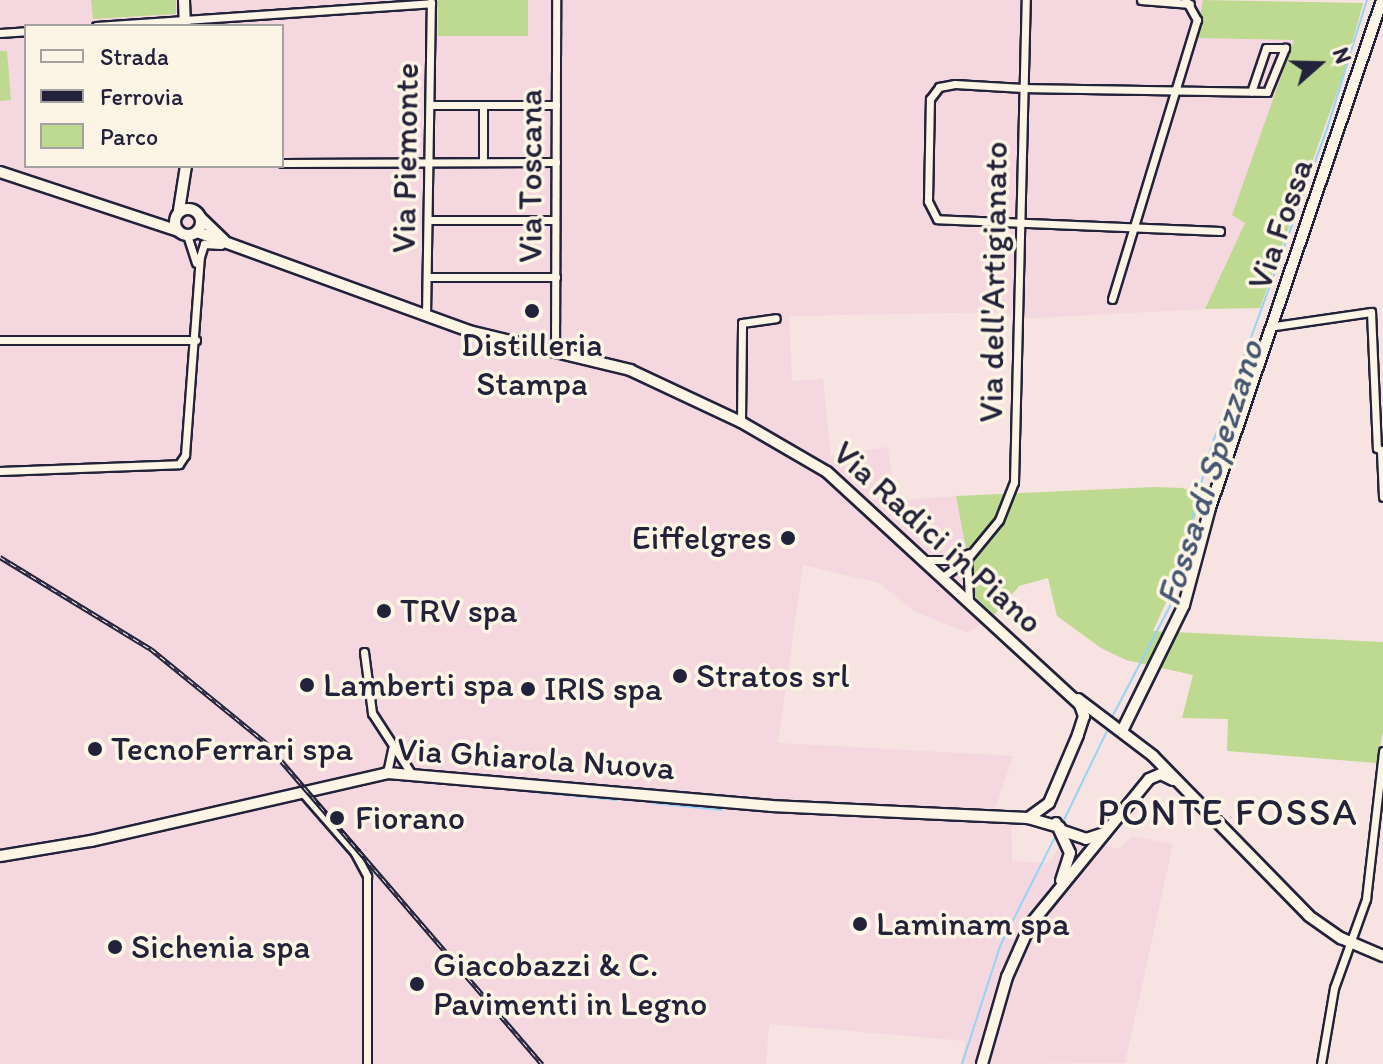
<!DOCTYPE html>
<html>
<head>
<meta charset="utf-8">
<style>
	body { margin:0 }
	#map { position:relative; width:1383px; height:1064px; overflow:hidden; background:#f7e3e1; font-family:Itim,sans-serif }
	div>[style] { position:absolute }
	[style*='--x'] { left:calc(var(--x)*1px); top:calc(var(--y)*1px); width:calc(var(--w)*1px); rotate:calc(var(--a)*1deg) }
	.built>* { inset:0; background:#f4d7df }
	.green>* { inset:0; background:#bed990; transform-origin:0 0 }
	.stream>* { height:2px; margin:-1px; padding:0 1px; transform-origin:1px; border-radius:1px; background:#96d4f7 }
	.roads { filter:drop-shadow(2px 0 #22223b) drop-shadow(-2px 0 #22223b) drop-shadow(0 2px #22223b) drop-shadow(0 -2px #22223b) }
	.street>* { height:7px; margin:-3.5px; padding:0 3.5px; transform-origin:3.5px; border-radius:3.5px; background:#fcf5e5 }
	.secondary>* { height:10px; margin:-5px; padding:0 5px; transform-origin:5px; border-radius:5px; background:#fcf5e5 }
	.secondary>.ring { margin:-5px; padding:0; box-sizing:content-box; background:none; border:10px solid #fcf5e5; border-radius:50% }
	.rail>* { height:5px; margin-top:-2.5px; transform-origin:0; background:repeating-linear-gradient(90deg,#fcf5e5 0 6px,#22223b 0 12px); box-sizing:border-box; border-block:2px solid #22223b }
	.dots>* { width:22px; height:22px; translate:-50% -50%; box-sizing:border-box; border:4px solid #fcf5e5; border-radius:50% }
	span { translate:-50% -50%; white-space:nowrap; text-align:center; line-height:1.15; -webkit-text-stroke:7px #fcf5e5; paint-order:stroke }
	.street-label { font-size:34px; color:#22223b }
	.poi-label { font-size:34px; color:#22223b }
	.right { translate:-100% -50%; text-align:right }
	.left { translate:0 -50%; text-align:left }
	.water-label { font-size:36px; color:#455773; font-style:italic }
	.quarter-label { font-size:38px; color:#22223b; letter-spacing:2px }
	.legend { position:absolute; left:24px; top:24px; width:260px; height:144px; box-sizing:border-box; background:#fcf5e5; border:2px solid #a5a1a1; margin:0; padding:10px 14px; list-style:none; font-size:24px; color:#22223b }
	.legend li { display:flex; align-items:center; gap:16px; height:40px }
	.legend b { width:40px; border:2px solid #a5a1a1 }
	.north { position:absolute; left:1279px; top:24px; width:80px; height:80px; -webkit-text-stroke:6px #fcf5e5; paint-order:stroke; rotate:70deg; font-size:22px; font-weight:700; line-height:32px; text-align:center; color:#22223b }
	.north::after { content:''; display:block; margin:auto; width:28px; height:36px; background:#22223b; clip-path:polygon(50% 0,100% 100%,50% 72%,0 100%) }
</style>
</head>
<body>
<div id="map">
	<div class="built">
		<i style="clip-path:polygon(evenodd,0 0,91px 0,94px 19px,176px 14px,176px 0,1203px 0,1196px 38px,1295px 40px,1232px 215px,1245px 223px,1205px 309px,1014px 319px,1003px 312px,789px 316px,792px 381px,823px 379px,831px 456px,888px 447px,895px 501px,956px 496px,975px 597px,994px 615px,968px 633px,914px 611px,879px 583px,803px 565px,778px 743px,1013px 756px,992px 818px,1011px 820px,1012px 861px,1049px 863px,1064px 840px,1120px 849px,1132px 836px,1173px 844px,1125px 1063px,960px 1064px,966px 1041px,769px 1024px,766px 1064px,0 1064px,0 0,26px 26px,282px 26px,282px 166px,26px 166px,26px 26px)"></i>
	</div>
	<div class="green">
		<i style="clip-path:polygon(91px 0,176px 0,176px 14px,93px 19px)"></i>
		<i style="left:438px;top:0;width:90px;height:36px"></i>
		<i style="clip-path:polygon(1203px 0,1363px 3px,1345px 70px,1260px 308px,1205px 309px,1245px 223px,1232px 215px,1294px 40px,1196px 38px)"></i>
		<i style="clip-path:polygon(0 51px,7px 51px,11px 100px,0 101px)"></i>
		<i style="clip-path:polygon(1154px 487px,1183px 488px,1201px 496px,1182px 567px,1153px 631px,1383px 642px,1383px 731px,1377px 763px,1227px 751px,1228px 719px,1182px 718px,1193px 675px,1126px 660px,1101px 648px,1057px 616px,1048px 578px,1019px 586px,994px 615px,975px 597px,956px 496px)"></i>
	</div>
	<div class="stream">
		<i style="--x:1111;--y:719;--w:127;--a:-62.4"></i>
		<i style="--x:1170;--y:606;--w:158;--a:-75.7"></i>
		<i style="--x:1209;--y:453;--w:345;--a:-70"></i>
		<i style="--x:1327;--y:129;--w:135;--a:-72.8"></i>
		<i style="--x:463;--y:785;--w:154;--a:5.6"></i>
		<i style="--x:652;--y:803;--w:70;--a:5.7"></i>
		<i style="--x:1062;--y:824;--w:106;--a:-64.2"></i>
		<i style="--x:962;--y:1064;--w:124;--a:-72.1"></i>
		<i style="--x:1000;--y:946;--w:127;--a:-63.2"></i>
	</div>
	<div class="roads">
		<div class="street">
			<i style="--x:1141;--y:0;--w:49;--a:4.7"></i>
			<i style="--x:96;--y:26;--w:336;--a:-3.9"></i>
			<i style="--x:0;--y:33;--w:26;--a:-4"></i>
			<i style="--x:432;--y:105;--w:124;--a:0"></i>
			<i style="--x:483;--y:162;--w:57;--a:-90"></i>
			<i style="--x:282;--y:163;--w:274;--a:-0.2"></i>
			<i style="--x:430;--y:220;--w:125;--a:0"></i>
			<i style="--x:1220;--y:231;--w:283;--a:-177.6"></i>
			<i style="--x:937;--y:219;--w:20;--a:-117"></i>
			<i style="--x:928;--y:201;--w:102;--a:-88.9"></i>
			<i style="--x:930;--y:99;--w:15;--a:-53"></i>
			<i style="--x:939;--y:87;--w:16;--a:-11"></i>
			<i style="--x:955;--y:84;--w:68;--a:3.4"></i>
			<i style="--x:1023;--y:88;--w:244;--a:0.9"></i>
			<i style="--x:1267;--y:92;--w:48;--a:-67.8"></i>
			<i style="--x:1285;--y:48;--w:19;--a:180"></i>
			<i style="--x:1266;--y:48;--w:46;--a:108.8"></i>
			<i style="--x:187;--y:235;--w:29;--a:72"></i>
			<i style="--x:430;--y:277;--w:126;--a:0"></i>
			<i style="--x:1112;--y:299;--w:292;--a:-73.1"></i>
			<i style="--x:1197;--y:20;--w:23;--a:-119"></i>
			<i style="--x:426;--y:315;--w:313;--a:-89.1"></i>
			<i style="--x:1275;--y:326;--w:97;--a:-8.3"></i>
			<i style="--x:1371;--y:312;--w:136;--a:87.5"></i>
			<i style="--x:1377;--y:448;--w:7;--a:27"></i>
			<i style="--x:0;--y:340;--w:196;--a:0"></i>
			<i style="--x:555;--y:351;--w:351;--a:-89.8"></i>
			<i style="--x:741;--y:422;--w:99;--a:-89.4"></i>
			<i style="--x:742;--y:323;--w:34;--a:-8"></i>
			<i style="--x:1381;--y:451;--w:46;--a:87.5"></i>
			<i style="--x:0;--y:471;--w:179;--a:-2.2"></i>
			<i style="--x:179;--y:464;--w:11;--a:-56"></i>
			<i style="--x:185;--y:455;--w:199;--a:-85.7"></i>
			<i style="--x:200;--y:257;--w:14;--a:-73"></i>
			<i style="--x:204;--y:244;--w:17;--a:3"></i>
			<i style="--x:967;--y:559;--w:41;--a:87.2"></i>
			<i style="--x:926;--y:560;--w:25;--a:0"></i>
			<i style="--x:951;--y:560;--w:20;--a:-20"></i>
			<i style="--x:944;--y:576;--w:29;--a:-36"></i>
			<i style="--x:967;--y:559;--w:50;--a:-50.6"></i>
			<i style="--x:999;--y:520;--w:41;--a:-68.5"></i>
			<i style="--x:1014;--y:482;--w:482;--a:-88.6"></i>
			<i style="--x:364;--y:652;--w:62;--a:82.5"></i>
			<i style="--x:372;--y:713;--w:72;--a:57"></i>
			<i style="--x:387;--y:773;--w:25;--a:-78"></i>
			<i style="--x:301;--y:791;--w:82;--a:48.9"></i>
			<i style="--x:355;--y:853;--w:26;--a:62"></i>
			<i style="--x:367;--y:876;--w:188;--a:90"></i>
			<i style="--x:1321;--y:1064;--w:77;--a:-80.3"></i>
			<i style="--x:1334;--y:988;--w:95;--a:-70.2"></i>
			<i style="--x:1366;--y:899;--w:149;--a:-83.4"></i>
		</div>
		<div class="secondary">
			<i style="--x:184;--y:0;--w:26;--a:88"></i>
			<i style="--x:0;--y:172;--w:188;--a:18.3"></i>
			<i class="ring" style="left:175px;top:209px;width:16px;height:16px"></i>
			<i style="--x:179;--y:210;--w:45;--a:-81"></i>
			<i style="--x:201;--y:218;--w:32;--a:44"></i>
			<i style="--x:197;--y:232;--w:289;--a:20"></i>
			<i style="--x:469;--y:331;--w:166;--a:13.6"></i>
			<i style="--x:630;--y:370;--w:123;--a:25.1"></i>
			<i style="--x:741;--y:422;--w:99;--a:30.2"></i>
			<i style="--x:827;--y:472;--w:344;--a:42.6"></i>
			<i style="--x:1080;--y:705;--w:12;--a:70"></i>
			<i style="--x:1084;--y:716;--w:20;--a:108"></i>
			<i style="--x:1078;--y:735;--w:74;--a:113.1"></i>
			<i style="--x:1049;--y:803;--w:26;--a:144"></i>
			<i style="--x:1078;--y:699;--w:94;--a:37.2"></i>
			<i style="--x:1153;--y:756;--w:223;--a:45.7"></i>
			<i style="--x:1309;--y:916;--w:39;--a:35"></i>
			<i style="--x:1341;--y:938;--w:46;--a:23.2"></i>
			<i style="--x:1122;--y:731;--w:140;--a:-63.8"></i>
			<i style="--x:1184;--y:605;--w:100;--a:-75"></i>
			<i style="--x:1210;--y:508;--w:536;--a:-71.29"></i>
			<i style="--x:1056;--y:823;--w:33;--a:65"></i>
			<i style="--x:1070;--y:853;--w:29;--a:108"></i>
			<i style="--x:1063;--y:831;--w:24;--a:19"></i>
			<i style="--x:1086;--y:839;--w:20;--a:-18"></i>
			<i style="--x:0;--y:856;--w:92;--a:-9.4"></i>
			<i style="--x:91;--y:841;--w:304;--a:-12.9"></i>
			<i style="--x:387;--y:773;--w:385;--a:4.9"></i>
			<i style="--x:771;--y:806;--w:257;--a:2.7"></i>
			<i style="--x:1028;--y:818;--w:33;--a:16"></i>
			<i style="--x:982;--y:1064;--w:91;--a:-74"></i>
			<i style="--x:1007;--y:977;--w:57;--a:-66.1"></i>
			<i style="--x:1030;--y:925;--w:188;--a:-50.8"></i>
			<i style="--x:1149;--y:779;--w:13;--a:-23"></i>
			<i style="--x:1161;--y:774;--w:13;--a:27"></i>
		</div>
	</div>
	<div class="rail">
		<i style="--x:0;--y:557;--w:177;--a:31.4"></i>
		<i style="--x:151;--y:649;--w:147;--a:39.2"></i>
		<i style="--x:265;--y:742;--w:425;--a:49.3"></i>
	</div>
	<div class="dots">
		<i style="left:532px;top:311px;background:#22223b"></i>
		<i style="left:788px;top:538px;background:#22223b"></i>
		<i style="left:384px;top:611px;background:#22223b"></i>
		<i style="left:680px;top:676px;background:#22223b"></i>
		<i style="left:307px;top:685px;background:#22223b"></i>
		<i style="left:528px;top:689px;background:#22223b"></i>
		<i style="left:95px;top:749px;background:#22223b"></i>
		<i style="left:337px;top:818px;background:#22223b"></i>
		<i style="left:860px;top:924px;background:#22223b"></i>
		<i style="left:115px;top:947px;background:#22223b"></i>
		<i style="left:417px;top:984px;background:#22223b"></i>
	</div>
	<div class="street-label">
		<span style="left:405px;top:158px;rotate:-89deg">Via Piemonte</span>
		<span style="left:530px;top:176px;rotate:-90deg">Via Toscana</span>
		<span style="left:1280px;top:224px;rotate:-71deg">Via Fossa</span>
		<span style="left:993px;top:282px;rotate:-89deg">Via dell'Artigianato</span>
		<span style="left:938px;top:537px;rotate:42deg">Via Radici in Piano</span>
		<span style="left:536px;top:758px;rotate:4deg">Via Ghiarola Nuova</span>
	</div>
	<div class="poi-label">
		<span style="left:532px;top:364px">Distilleria<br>Stampa</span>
		<span class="right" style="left:772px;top:538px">Eiffelgres</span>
		<span class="left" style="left:400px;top:611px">TRV spa</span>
		<span class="left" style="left:696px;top:676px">Stratos srl</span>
		<span class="left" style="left:323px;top:685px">Lamberti spa</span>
		<span class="left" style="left:544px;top:689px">IRIS spa</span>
		<span class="left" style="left:111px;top:749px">TecnoFerrari spa</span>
		<span class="left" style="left:355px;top:818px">Fiorano</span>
		<span class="left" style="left:876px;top:924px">Laminam spa</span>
		<span class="left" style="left:131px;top:947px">Sichenia spa</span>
		<span class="left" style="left:433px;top:984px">Giacobazzi &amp; C.<br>Pavimenti in Legno</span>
	</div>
	<div class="water-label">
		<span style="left:1209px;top:473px;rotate:-72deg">Fossa di Spezzano</span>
	</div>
	<div class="quarter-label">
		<span style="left:1228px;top:813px">PONTE FOSSA</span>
	</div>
	<ul class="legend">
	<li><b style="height:10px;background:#fcf5e5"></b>Strada</li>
	<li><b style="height:10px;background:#22223b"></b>Ferrovia</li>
	<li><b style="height:22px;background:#bed990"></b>Parco</li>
	</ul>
	<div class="north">N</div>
</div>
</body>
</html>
